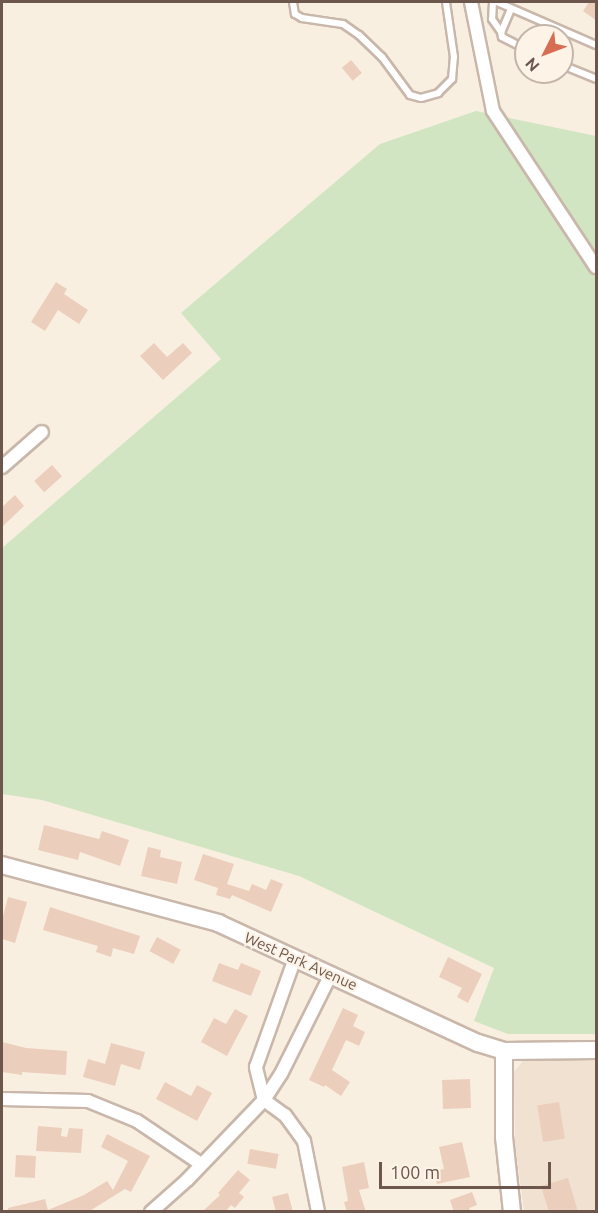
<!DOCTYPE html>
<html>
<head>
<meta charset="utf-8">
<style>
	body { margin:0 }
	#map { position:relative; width:598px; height:1213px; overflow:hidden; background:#f9efe1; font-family:Ubuntu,sans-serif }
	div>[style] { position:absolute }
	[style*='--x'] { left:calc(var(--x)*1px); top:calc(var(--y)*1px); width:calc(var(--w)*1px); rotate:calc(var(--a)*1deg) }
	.residential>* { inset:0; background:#f0e1d1 }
	.green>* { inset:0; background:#d1e5c2 }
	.building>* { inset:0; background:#eccebc; transform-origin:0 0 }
	.roads { filter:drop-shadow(2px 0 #c8b7aa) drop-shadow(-2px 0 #c8b7aa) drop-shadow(0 2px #c8b7aa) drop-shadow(0 -2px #c8b7aa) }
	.lane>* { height:6px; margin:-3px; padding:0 3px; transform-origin:3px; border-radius:3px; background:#fff }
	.street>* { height:12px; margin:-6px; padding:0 6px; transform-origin:6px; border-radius:6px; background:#fff }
	.secondary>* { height:16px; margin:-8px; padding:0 8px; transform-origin:8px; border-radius:8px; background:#fff }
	span { translate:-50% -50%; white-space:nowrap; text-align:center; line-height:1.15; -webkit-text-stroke:4.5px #fdf4e7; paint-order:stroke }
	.street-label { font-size:15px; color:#6d564b }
	.frame { position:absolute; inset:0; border:3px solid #6d564b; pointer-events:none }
	.north { position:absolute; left:514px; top:24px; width:60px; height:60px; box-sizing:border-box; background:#fdf4e7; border:2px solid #c3b5a9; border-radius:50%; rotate:228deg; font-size:16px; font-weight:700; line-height:24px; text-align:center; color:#6d564b }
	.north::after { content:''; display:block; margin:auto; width:21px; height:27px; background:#d76d52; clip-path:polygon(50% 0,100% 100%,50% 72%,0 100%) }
	.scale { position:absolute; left:379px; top:1162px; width:172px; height:27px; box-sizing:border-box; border:3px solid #6d564b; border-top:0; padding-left:8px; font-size:18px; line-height:21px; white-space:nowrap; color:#6d564b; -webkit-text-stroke:4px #fdf4e7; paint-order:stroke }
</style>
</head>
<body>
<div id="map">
	<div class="residential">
		<i style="clip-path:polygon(596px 1059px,596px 1211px,524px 1211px,515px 1143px,514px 1072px,523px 1061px)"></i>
	</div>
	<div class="green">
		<i style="clip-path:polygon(476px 111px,596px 136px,596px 1034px,508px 1034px,474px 1021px,494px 968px,299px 876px,42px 800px,2px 794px,2px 548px,221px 359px,181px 313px,380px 144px)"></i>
	</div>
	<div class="building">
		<i style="clip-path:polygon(589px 2px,597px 2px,597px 21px,583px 11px)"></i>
		<i style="left:351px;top:60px;width:17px;height:12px;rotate:50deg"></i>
		<i style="clip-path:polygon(56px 282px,67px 289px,64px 294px,88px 310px,79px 324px,58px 310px,45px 331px,31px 322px)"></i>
		<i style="clip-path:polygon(154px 343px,167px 357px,183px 343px,192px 353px,163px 380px,140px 356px)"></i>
		<i style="left:52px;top:465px;width:15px;height:24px;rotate:48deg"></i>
		<i style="clip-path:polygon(15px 495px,24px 506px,2px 527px,2px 507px)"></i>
		<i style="clip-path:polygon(44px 825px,99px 839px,102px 831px,129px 840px,120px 866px,80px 852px,78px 860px,38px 850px)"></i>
		<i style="clip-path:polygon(148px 847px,161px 850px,160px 857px,182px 862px,177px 884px,141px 876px)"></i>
		<i style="clip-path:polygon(203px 854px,234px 864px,227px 884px,249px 891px,252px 884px,266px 890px,271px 879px,283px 884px,271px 912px,232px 895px,230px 899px,216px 895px,218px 888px,194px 880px)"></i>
		<i style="clip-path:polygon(8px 897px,27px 902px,15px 943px,2px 939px,2px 920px)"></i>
		<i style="clip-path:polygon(50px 907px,140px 936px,134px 954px,113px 948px,111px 957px,96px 952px,98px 946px,43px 930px)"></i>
		<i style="left:157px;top:937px;width:27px;height:16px;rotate:28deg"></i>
		<i style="clip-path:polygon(448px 957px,482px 974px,468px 1003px,457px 997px,462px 988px,439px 977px)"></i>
		<i style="clip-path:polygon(219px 963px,238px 970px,241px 963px,261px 971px,251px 996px,212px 981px)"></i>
		<i style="clip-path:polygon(343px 1008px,358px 1015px,353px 1026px,365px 1032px,359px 1046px,346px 1040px,332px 1070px,350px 1082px,341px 1096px,325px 1085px,324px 1087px,309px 1080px)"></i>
		<i style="clip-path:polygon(235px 1009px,248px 1016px,227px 1056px,201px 1042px,214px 1018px,226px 1024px)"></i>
		<i style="clip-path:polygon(2px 1042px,26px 1048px,67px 1051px,66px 1075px,22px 1072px,22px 1075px,2px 1072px)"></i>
		<i style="clip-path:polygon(111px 1043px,145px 1052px,140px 1070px,121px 1064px,115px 1086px,83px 1077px,88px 1059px,105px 1064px)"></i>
		<i style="left:470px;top:1079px;width:29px;height:28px;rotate:88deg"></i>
		<i style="clip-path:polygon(165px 1082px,191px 1096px,197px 1085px,212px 1093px,197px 1121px,156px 1099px)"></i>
		<i style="left:559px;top:1102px;width:37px;height:22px;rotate:81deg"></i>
		<i style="clip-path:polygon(38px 1126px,62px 1128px,61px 1136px,67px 1137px,69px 1128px,83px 1129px,81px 1153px,36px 1151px)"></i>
		<i style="clip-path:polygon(107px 1134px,150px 1156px,131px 1192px,125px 1189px,88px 1212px,8px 1212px,8px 1208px,45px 1199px,48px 1210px,84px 1195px,107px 1181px,113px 1190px,128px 1161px,101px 1147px)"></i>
		<i style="clip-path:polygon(462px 1142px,470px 1177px,437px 1184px,434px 1171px,444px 1169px,439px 1147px)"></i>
		<i style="left:250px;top:1149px;width:29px;height:15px;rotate:10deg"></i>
		<i style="left:16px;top:1155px;width:20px;height:22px;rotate:3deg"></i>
		<i style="clip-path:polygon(364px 1162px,369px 1188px,359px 1190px,366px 1212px,347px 1212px,344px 1202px,348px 1201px,342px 1167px)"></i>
		<i style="clip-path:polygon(238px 1170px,250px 1180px,239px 1193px,244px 1197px,235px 1208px,231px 1205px,225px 1212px,202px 1212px,220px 1195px,218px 1193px)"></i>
		<i style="clip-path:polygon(568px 1178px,578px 1212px,549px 1212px,541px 1186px)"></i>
		<i style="clip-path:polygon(472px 1192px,477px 1205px,469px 1208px,471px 1212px,454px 1212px,450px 1200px)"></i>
		<i style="clip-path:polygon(288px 1193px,293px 1212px,276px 1212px,272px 1197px)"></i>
	</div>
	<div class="roads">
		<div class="lane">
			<i style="--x:293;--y:2;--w:12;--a:81"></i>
			<i style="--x:295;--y:14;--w:8;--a:30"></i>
			<i style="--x:302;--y:18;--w:41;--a:8.3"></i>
			<i style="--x:343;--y:24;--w:19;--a:35"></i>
			<i style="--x:359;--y:35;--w:32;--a:44"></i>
			<i style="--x:382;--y:57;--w:47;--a:53.6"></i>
			<i style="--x:410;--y:95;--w:11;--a:15"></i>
			<i style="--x:421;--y:98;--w:18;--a:-16"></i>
			<i style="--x:438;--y:93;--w:20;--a:-45"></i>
			<i style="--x:452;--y:79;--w:22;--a:-85"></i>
			<i style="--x:454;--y:57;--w:56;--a:-98.3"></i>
			<i style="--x:493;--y:2;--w:17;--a:93"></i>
			<i style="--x:492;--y:19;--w:16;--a:55"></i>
			<i style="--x:497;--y:2;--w:108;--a:23.5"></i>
			<i style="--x:511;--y:9;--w:25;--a:113"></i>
			<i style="--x:501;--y:32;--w:5;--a:79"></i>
			<i style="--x:502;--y:37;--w:27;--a:27"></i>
			<i style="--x:562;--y:65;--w:37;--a:22"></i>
		</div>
		<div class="street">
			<i style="--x:471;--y:2;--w:111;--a:78.6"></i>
			<i style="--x:493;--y:111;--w:187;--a:56.6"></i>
			<i style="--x:2;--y:467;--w:53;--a:-41.2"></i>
			<i style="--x:2;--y:1099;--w:86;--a:1.3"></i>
			<i style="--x:88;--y:1101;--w:53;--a:22.2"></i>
			<i style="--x:137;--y:1121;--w:77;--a:33.9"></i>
			<i style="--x:264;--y:1100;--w:34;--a:-104"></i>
			<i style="--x:256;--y:1067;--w:116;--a:-70.3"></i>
			<i style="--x:264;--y:1100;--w:26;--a:36"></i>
			<i style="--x:285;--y:1115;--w:32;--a:54"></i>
			<i style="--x:304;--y:1141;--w:72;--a:78.8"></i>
			<i style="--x:151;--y:1212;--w:48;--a:-41.6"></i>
			<i style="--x:187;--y:1180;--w:111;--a:-46.1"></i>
			<i style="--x:264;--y:1100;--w:31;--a:-57"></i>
			<i style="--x:281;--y:1074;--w:112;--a:-63.4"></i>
		</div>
		<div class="secondary">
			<i style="--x:2;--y:865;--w:224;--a:15"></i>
			<i style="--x:218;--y:923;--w:286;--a:24.8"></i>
			<i style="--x:478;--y:1043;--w:27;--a:17"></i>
			<i style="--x:504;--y:1051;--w:92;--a:-0.6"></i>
			<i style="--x:504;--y:1051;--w:86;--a:90"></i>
			<i style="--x:504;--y:1137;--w:75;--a:83.9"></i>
		</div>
	</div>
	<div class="street-label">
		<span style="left:301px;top:961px;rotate:24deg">West Park Avenue</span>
	</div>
	<div class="frame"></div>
	<div class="north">N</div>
	<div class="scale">100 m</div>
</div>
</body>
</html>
